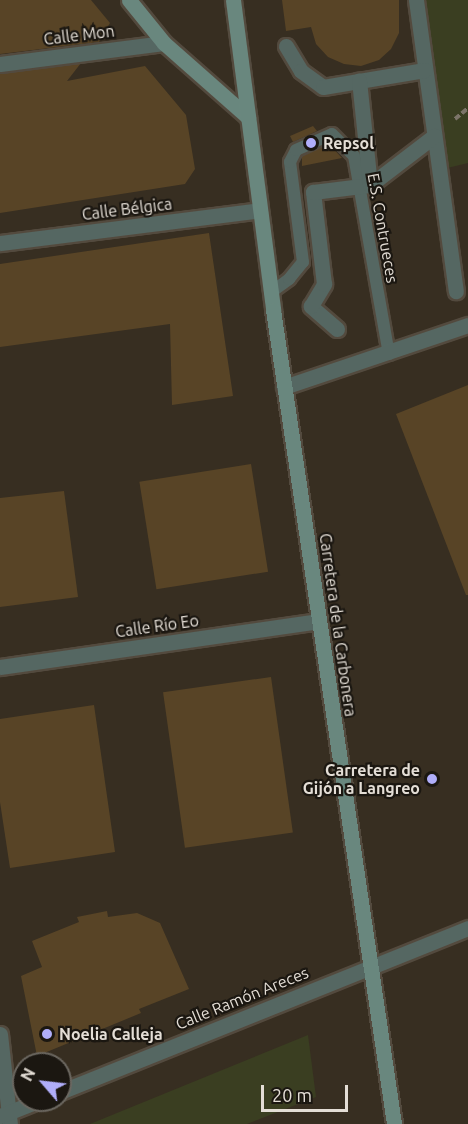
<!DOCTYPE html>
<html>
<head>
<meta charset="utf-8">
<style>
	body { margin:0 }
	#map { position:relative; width:468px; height:1124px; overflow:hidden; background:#372e21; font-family:Ubuntu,sans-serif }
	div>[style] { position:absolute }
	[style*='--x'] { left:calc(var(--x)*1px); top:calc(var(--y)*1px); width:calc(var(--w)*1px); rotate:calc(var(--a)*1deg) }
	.green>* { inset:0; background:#3a3e21 }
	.building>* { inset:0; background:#584426; transform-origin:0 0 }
	.path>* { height:4px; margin-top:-2px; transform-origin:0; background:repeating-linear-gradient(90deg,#7c7469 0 6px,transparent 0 9px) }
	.roads { filter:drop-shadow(2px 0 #534a3e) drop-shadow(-2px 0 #534a3e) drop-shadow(0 2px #534a3e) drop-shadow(0 -2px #534a3e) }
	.lane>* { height:12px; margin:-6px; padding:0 6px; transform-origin:6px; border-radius:6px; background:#556762 }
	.street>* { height:15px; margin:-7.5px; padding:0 7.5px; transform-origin:7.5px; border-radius:7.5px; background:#556762 }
	.secondary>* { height:15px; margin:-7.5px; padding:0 7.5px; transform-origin:7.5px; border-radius:7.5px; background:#69877e }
	.dots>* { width:16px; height:16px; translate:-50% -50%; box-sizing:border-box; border:3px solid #1b1711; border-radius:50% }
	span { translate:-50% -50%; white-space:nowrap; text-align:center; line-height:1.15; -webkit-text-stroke:4.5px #1b1711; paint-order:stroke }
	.street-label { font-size:16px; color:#e4ded6 }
	.poi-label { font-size:16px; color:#e4ded6; font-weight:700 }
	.left { translate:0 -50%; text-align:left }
	.right { translate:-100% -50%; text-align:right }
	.north { position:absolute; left:12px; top:1052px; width:60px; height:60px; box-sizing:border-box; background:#1b1711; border:2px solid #6b6760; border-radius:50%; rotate:298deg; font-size:16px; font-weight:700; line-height:24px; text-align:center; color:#e4ded6 }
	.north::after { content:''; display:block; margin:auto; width:21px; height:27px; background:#b0aefa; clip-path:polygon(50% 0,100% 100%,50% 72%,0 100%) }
	.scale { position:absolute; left:261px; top:1085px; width:87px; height:27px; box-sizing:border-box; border:3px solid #e4ded6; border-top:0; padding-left:8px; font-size:18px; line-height:21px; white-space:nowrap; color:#e4ded6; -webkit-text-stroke:4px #1b1711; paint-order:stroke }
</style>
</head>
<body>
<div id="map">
	<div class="green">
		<i style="clip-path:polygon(416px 0,468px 0,468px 163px,439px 170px)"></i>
		<i style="clip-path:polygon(308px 1035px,316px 1097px,247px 1124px,90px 1124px)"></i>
	</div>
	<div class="building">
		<i style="clip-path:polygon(0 0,91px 0,110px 23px,99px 42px,0 54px)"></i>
		<i style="clip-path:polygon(282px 0,399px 0,399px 33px,391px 49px,379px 60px,361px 66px,344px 64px,328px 57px,316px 44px,311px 27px,286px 31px)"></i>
		<i style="clip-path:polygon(81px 63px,67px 81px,145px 66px,186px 115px,195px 169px,185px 184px,0 213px,0 74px)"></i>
		<i style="clip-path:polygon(313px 126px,317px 131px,293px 142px,290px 136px)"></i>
		<i style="clip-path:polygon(329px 144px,342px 158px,302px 166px,302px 156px)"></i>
		<i style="clip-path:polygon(209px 233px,233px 396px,172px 405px,170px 324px,0 347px,0 264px)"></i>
		<i style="clip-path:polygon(468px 385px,468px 595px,466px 595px,396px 414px)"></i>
		<i style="left:251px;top:464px;width:109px;height:113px;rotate:81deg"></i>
		<i style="clip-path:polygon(64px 491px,78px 597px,0 607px,0 498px)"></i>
		<i style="left:271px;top:677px;width:157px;height:109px;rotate:82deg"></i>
		<i style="clip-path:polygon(94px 705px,115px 852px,10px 868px,0 802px,0 719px)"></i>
		<i style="clip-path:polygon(107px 911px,108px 917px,137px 913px,160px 923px,189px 989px,139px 1009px,141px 1013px,37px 1056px,21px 976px,42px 967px,32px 941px,79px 922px,77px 917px)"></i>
	</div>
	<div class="path">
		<i style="--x:455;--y:119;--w:17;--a:-40"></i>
	</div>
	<div class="roads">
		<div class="lane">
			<i style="--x:270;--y:293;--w:24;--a:-36"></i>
			<i style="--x:289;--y:279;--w:22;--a:-51"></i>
			<i style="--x:303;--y:262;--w:101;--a:-97.4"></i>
			<i style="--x:290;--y:162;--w:13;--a:-63"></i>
			<i style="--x:296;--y:150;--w:39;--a:-24"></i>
			<i style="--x:332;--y:134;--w:31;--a:45"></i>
			<i style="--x:354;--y:156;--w:201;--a:80"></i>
		</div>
		<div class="street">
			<i style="--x:416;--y:0;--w:294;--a:82.2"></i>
			<i style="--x:286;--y:46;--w:29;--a:59"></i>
			<i style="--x:301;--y:71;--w:27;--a:36"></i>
			<i style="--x:323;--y:87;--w:103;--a:-9.5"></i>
			<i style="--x:0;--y:64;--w:165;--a:-7.3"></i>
			<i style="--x:370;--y:185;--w:81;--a:-37.4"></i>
			<i style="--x:0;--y:243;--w:262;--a:-7.2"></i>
			<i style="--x:337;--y:329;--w:35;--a:-139"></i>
			<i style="--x:311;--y:306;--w:26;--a:-59"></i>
			<i style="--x:324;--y:284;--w:93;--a:-96.8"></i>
			<i style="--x:313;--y:192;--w:57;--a:-7"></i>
			<i style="--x:370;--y:185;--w:105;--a:-96"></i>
			<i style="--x:284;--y:387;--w:194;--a:-18.6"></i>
			<i style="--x:0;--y:667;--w:322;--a:-8.2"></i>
			<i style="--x:0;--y:1034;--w:91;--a:83.7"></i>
			<i style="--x:60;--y:1092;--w:440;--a:-21.9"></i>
			<i style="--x:0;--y:1116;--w:43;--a:-21.8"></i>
		</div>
		<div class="secondary">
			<i style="--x:129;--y:0;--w:55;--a:50.9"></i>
			<i style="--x:164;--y:43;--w:112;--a:41.4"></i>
			<i style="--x:233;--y:0;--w:313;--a:82.6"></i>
			<i style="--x:273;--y:310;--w:823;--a:81.54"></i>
		</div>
	</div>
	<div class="dots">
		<i style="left:311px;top:143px;background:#b0aefa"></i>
		<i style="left:432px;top:779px;background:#b0aefa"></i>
		<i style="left:47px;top:1034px;background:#b0aefa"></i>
	</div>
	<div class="street-label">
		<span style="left:79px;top:35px;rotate:-7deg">Calle Mon</span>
		<span style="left:127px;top:209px;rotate:-7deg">Calle Bélgica</span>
		<span style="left:383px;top:228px;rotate:80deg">E.S. Contrueces</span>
		<span style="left:338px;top:625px;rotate:82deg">Carretera de la Carbonera</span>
		<span style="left:157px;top:626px;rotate:-8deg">Calle Río Eo</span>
		<span style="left:242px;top:998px;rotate:-22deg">Calle Ramón Areces</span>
	</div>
	<div class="poi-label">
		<span class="left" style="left:323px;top:143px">Repsol</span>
		<span class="right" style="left:420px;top:779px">Carretera de<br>Gijón a Langreo</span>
		<span class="left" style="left:59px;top:1034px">Noelia Calleja</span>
	</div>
	<div class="north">N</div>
	<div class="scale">20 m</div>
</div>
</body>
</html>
